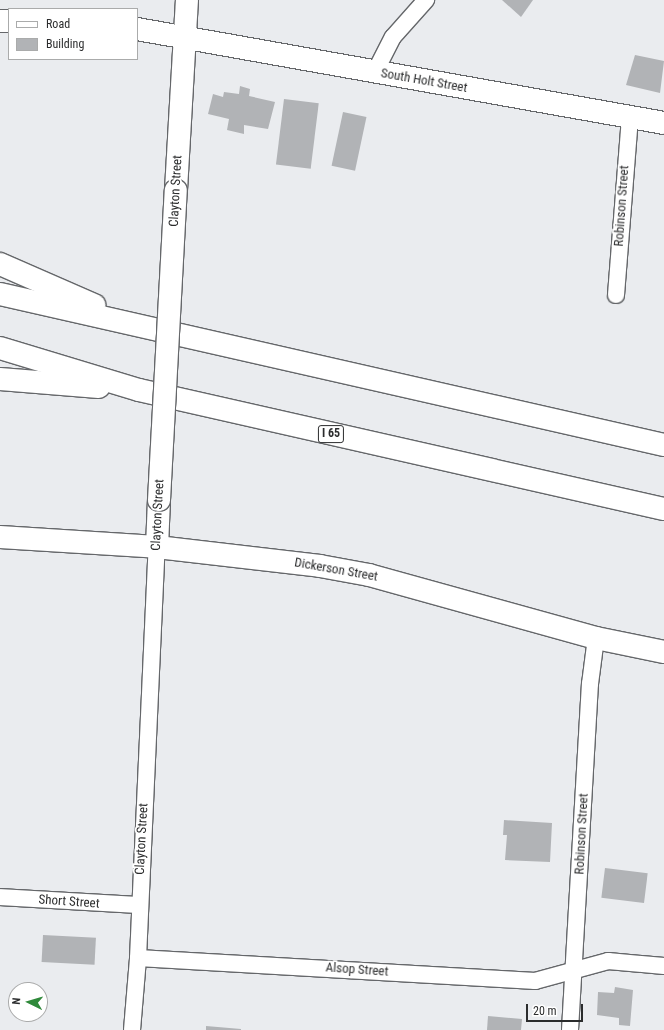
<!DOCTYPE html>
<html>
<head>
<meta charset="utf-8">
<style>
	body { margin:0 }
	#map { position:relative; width:664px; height:1030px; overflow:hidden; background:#eaecef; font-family:"Roboto Condensed",sans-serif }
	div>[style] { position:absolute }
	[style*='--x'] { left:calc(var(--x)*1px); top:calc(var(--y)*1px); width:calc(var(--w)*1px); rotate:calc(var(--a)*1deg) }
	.building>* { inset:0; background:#b1b3b6; transform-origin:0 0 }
	.roads { filter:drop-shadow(1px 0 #65676a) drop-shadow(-1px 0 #65676a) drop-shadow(0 1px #65676a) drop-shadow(0 -1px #65676a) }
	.street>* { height:16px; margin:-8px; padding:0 8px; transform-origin:8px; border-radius:8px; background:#fff }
	.secondary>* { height:22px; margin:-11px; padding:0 11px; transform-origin:11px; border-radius:11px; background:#fff }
	.highway>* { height:22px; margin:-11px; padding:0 11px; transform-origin:11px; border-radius:11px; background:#fff }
	.bridges { filter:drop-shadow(1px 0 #65676a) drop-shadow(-1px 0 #65676a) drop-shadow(0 1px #65676a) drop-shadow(0 -1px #65676a) }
	.secondary-bridge>* { height:22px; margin:-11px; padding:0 11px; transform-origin:11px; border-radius:11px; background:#fff }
	span { translate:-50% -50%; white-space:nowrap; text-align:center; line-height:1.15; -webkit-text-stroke:3.5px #fff; paint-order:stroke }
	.shield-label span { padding:1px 3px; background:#fff; border:1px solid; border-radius:3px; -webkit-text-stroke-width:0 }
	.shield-label { font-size:12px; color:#2b2c2d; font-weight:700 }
	.street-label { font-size:13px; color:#2b2c2d }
	.legend { position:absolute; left:8px; top:8px; width:130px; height:52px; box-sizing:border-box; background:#fff; border:1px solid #aaabab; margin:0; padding:5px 7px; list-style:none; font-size:12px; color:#2b2c2d }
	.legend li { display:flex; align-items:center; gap:8px; height:20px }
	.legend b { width:20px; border:1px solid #aaabab }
	.north { position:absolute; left:8px; top:982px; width:40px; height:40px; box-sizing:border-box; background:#fff; border:1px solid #aaabab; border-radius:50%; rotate:275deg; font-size:11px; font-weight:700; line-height:16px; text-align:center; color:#2b2c2d }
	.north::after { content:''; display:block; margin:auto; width:14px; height:18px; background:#2f893a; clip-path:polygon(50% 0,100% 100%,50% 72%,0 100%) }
	.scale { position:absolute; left:526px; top:1004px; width:57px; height:18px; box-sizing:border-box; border:2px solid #2b2c2d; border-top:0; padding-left:5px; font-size:12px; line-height:14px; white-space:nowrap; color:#2b2c2d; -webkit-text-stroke:3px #fff; paint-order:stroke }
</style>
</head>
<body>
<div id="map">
	<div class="building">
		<i style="clip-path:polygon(502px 0,533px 0,521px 17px)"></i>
		<i style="clip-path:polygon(635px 55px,664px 61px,660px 93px,626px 85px)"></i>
		<i style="clip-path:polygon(240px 86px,250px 89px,249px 96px,275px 102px,268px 129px,244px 125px,244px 134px,227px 130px,229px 119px,208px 114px,213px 94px,223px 97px,224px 92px,239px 94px)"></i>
		<i style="left:284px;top:99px;width:35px;height:66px;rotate:7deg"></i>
		<i style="left:343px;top:112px;width:24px;height:55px;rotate:12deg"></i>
		<i style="clip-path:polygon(504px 820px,552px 823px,550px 862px,505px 860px,507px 835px,503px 835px)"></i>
		<i style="left:605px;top:868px;width:43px;height:30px;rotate:7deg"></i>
		<i style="left:43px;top:935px;width:53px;height:27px;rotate:3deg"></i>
		<i style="clip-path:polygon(615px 987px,633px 990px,630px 1026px,619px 1025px,619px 1018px,597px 1015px,598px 992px,614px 993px)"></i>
		<i style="clip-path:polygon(488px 1016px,522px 1019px,521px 1030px,487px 1030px)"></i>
		<i style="clip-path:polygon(206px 1026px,241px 1029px,241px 1030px,206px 1030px)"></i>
	</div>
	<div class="roads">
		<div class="street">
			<i style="--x:375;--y:72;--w:39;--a:-63"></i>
			<i style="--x:393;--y:37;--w:50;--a:-48.3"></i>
			<i style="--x:616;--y:295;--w:178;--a:-85.5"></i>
			<i style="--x:0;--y:897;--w:139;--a:3.3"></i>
			<i style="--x:138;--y:958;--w:398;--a:3.3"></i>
			<i style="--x:535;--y:981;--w:76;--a:-15.3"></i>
			<i style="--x:608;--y:961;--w:56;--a:5.1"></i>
			<i style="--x:132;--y:1030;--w:72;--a:-85.2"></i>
			<i style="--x:138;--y:958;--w:411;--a:-87.4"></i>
			<i style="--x:570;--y:1030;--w:347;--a:-86.7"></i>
			<i style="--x:590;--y:684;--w:46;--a:-82.6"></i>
		</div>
		<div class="secondary">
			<i style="--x:0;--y:21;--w:9;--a:0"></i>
			<i style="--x:137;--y:29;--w:535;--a:10.11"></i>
			<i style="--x:176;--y:190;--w:190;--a:-86.7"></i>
			<i style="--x:0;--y:537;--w:157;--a:3.6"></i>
			<i style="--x:157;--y:547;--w:164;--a:6.6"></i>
			<i style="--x:320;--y:566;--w:50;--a:10.4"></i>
			<i style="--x:369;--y:575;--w:236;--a:15.5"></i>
			<i style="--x:596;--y:638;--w:69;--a:11.6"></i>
			<i style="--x:157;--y:547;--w:47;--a:-87.6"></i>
		</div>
		<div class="highway">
			<i style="--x:0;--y:264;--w:103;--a:23.6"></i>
			<i style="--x:0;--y:294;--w:681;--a:12.81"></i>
			<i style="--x:0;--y:348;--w:145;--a:16.8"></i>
			<i style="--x:139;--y:390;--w:538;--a:12.77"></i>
			<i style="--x:0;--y:379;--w:99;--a:4.6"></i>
		</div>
	</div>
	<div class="bridges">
		<div class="secondary-bridge">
			<i style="--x:159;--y:500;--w:310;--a:-86.9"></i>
		</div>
	</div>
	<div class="shield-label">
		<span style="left:331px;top:434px">I 65</span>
	</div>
	<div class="street-label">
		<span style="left:424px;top:81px;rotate:10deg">South Holt Street</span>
		<span style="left:176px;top:191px;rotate:-87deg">Clayton Street</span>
		<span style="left:622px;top:206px;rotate:-86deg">Robinson Street</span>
		<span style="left:158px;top:515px;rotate:-87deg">Clayton Street</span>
		<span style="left:336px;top:570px;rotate:10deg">Dickerson Street</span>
		<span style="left:582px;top:834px;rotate:-87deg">Robinson Street</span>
		<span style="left:142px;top:839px;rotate:-87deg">Clayton Street</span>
		<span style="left:69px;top:902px;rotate:4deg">Short Street</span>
		<span style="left:357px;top:970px;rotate:4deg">Alsop Street</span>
	</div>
	<ul class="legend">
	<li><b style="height:5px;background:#fff"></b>Road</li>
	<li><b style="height:11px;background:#b1b3b6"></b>Building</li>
	</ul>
	<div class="north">N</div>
	<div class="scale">20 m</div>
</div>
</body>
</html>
